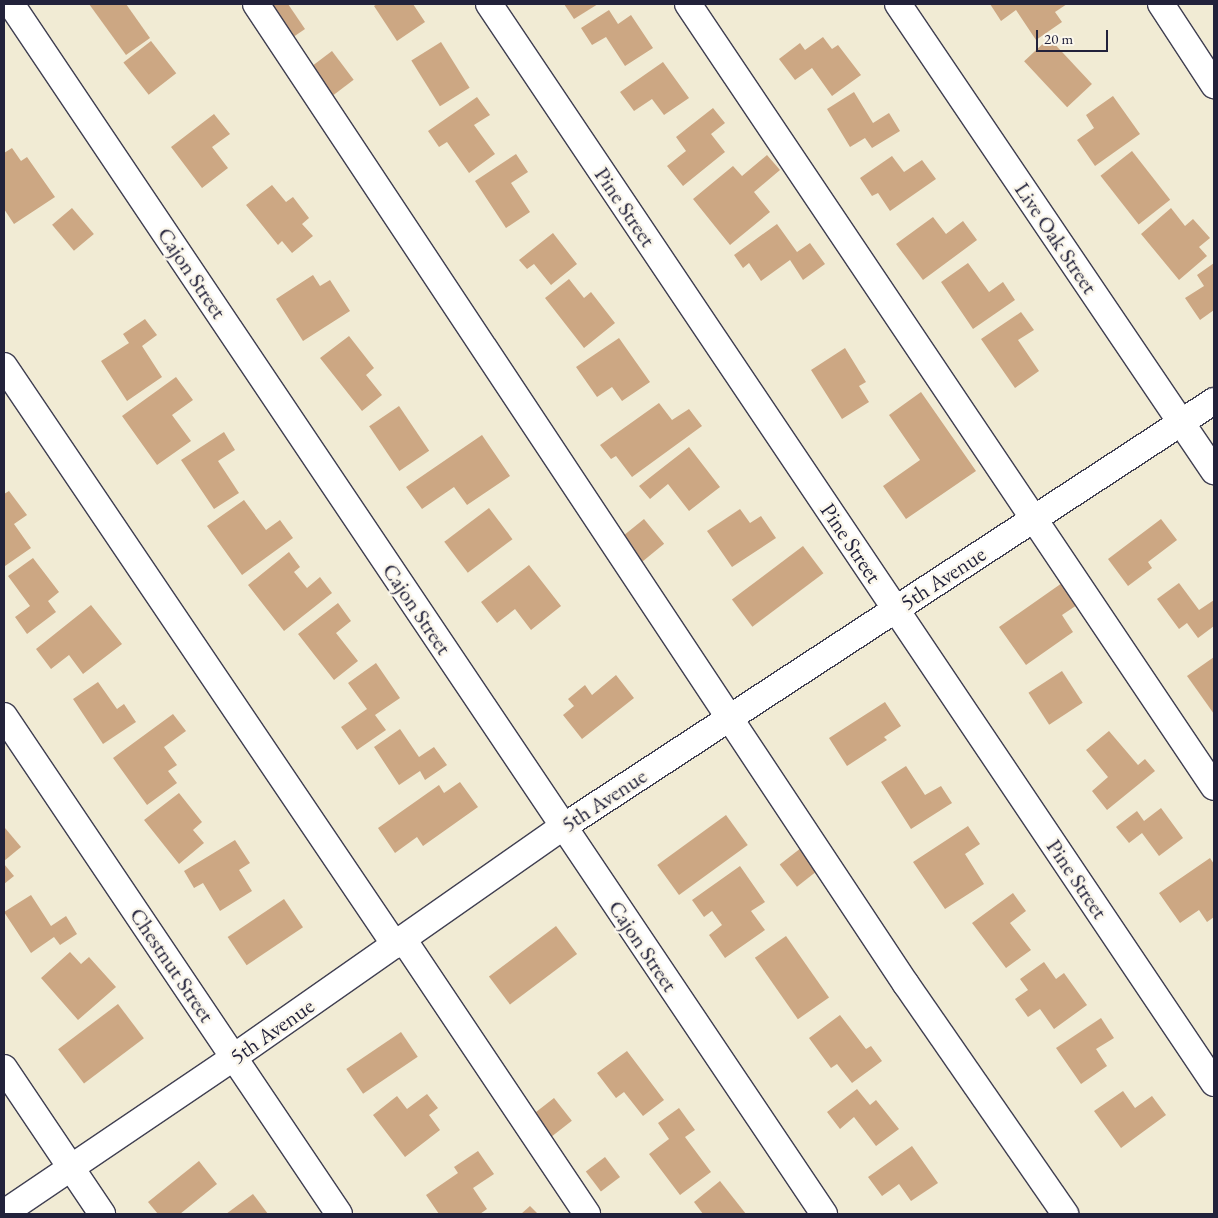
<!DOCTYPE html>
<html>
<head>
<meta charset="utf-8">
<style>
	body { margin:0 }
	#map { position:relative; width:1218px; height:1218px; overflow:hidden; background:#f1ebd4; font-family:"EB Garamond",serif }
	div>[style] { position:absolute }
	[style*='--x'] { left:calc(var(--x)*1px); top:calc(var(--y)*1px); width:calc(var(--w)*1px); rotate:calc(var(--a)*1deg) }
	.building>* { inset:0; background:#cca783; transform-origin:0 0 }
	.roads { filter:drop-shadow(1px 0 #414052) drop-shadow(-1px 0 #414052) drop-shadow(0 1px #414052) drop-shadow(0 -1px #414052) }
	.minor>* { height:26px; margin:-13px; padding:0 13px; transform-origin:13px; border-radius:13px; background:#fff }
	span { translate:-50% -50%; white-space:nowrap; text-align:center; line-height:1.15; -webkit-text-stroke:5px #fbf7ec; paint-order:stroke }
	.street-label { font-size:22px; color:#22223b }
	.frame { position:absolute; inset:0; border:5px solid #22223b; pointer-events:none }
	.scale { position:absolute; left:1036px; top:30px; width:72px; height:22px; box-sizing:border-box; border:2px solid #22223b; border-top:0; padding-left:6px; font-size:15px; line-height:18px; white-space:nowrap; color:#22223b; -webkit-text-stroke:4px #fbf7ec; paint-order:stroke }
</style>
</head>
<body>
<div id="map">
	<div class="building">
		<i style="clip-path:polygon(89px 4px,126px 4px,150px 38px,126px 55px)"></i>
		<i style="clip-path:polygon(264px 4px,288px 4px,305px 29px,286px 42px)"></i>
		<i style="clip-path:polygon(377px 4px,413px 4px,425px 22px,397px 41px,374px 6px)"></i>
		<i style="clip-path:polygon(564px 4px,598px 4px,574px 19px)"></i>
		<i style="clip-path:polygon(990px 4px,1067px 4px,1055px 12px,1062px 22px,1036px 40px,1016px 10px,1001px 21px)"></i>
		<i style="clip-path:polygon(609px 10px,618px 24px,631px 15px,653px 48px,625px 66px,606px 37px,592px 45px,581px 28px)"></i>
		<i style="clip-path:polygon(823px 37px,832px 49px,838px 45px,861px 75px,832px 96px,812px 68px,795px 80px,779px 59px,800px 43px,805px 50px)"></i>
		<i style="left:1049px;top:38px;width:63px;height:34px;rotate:47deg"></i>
		<i style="left:151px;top:41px;width:41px;height:35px;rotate:52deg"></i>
		<i style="left:441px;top:42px;width:54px;height:35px;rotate:58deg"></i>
		<i style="left:332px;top:51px;width:36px;height:31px;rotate:53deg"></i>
		<i style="clip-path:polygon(663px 62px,689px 98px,664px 115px,652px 99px,634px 111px,620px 92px)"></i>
		<i style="clip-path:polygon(854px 92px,873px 123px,889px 113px,900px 131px,872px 148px,865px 138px,850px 147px,827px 109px)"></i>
		<i style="clip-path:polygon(1113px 96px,1140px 134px,1095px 166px,1077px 140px,1094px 128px,1086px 115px)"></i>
		<i style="clip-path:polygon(477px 97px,490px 115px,474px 125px,495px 154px,469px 173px,447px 142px,439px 147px,428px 131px)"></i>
		<i style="clip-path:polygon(713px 108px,725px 123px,711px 134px,725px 152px,683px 186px,667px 166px,686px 151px,676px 137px)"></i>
		<i style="clip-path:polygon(214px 114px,230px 134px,212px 147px,228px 168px,202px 188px,171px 147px)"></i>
		<i style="clip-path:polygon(12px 148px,21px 161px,27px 157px,55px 197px,14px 224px,4px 209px,4px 153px)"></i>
		<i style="left:1132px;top:151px;width:62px;height:40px;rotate:52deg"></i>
		<i style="clip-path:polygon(516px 154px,528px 172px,511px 183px,530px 212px,506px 228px,475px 181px)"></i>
		<i style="clip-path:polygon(767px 155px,780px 170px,754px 192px,770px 212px,730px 245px,693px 199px,733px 166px,742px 176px)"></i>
		<i style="clip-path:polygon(892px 156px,904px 172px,922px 160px,936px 179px,890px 211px,878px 193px,872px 196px,860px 178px)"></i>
		<i style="clip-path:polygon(272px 185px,286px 202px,293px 197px,309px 218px,302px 224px,313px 236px,292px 253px,282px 241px,278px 245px,246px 205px)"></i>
		<i style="left:72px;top:208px;width:34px;height:26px;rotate:50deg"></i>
		<i style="clip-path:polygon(1171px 208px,1185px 226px,1193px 219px,1210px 238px,1199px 247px,1207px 256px,1179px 280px,1141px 234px)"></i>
		<i style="clip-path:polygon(933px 217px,946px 234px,963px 221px,977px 240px,923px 280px,896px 244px)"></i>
		<i style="clip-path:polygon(777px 224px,797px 252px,810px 243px,825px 264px,803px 280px,790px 260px,761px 281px,749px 263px,743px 268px,734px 255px)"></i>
		<i style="clip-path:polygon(553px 233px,577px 264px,551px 285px,534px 264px,527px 269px,519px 260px)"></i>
		<i style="clip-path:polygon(968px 263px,989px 292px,1003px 282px,1015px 300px,973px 329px,941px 282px)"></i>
		<i style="clip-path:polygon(1214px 263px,1214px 310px,1200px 320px,1185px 298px,1204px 286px,1197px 275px)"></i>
		<i style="clip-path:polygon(313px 275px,320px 286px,330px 280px,350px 311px,303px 341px,276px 299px)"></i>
		<i style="clip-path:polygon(569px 279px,584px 298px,591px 292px,615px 323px,584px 348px,545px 298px)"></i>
		<i style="clip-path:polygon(1021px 312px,1034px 330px,1018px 340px,1039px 371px,1015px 388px,981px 339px)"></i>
		<i style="clip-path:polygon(145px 319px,157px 335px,142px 346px,162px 377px,127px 401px,101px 361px,129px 343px,123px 334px)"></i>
		<i style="clip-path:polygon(349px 336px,374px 368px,366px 375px,382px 395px,362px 411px,320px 358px)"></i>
		<i style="clip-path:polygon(619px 338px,650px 382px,622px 401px,612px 387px,597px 397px,576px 367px)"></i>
		<i style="clip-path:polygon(845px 348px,866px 382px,859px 386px,869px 402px,842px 419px,811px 370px)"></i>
		<i style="clip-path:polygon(176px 377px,193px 400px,172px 415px,191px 441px,157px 465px,122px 416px)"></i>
		<i style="clip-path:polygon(921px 392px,976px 471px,906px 519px,883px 486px,920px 460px,889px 415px)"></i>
		<i style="clip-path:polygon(659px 403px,672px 420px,689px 409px,702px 426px,632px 477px,616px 456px,611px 459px,600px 445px)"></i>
		<i style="left:399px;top:406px;width:54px;height:36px;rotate:56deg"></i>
		<i style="clip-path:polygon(224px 432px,235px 450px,218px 461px,239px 493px,214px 509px,181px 460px)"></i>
		<i style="clip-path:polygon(482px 435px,510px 476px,467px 505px,454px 487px,422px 509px,406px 487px)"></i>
		<i style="clip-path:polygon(689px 447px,720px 487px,689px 511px,668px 484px,650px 499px,639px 486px)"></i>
		<i style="clip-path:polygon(9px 491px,27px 515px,14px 524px,31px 548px,5px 566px,4px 494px)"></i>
		<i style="clip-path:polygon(244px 500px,266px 530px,280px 520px,293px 538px,242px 575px,207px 526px)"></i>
		<i style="left:489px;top:508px;width:39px;height:56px;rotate:53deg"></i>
		<i style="clip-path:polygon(740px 509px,750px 523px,761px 516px,776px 538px,732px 567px,707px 531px)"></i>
		<i style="left:644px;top:519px;width:32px;height:31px;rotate:51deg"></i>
		<i style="clip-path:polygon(1161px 519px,1177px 540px,1148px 562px,1152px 568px,1128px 586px,1108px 559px)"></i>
		<i style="left:803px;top:546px;width:34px;height:89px;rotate:53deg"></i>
		<i style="clip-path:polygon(289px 552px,300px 567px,294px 572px,307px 588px,320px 577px,332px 593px,284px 631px,248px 585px)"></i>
		<i style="clip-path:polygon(33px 558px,59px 592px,48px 601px,56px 612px,27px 634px,15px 617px,30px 606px,8px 576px)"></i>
		<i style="clip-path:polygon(529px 565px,561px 606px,531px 630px,515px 609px,497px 623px,481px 602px)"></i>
		<i style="clip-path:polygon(1062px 583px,1077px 605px,1062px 615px,1073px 632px,1026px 665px,999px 627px)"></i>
		<i style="clip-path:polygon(1179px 583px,1199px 610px,1214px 600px,1214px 626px,1198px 638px,1187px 623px,1179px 629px,1157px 599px)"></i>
		<i style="clip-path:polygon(338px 603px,351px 621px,336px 633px,358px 661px,334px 680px,298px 634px)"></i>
		<i style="clip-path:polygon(91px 605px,122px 644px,83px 674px,69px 655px,51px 669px,36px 649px)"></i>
		<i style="clip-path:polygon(1214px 657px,1214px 714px,1187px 676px)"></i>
		<i style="clip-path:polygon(376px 663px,400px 698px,375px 715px,386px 730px,357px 750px,341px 727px,367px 709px,348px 683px)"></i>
		<i style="left:1062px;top:671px;width:38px;height:40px;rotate:57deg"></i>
		<i style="clip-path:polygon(616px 675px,634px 698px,582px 739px,563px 715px,574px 706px,568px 699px,585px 685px,592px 695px)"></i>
		<i style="clip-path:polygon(98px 682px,117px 709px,124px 704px,136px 722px,103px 744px,73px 699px)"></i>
		<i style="clip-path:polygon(885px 702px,901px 726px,884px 737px,887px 740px,847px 766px,829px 738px)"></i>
		<i style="clip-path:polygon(173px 714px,186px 731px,164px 747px,177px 765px,168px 771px,177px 783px,147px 805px,113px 758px)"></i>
		<i style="clip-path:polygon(400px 729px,419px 757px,434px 747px,447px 765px,425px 780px,420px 771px,399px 785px,374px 747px)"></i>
		<i style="clip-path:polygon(1109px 731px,1138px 765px,1145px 759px,1155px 771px,1107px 810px,1092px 791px,1108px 777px,1086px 750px)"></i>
		<i style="clip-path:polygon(906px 766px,925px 795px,941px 786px,952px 803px,911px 829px,881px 782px)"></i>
		<i style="clip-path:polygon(460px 782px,478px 807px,423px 846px,417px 837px,395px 853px,378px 828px,439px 785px,444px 793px)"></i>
		<i style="clip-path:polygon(179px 793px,202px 822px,193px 830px,204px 843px,179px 864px,144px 820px)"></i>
		<i style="clip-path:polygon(1161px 808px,1183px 838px,1159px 856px,1142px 833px,1129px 843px,1116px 827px,1137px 811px,1144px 821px)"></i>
		<i style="left:726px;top:815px;width:37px;height:85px;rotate:54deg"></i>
		<i style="clip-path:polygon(968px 826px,980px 844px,965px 854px,984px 884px,945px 909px,913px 862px)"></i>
		<i style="clip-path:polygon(5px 828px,21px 847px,4px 861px,4px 829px)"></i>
		<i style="clip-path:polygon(235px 840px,250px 863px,239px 870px,252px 891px,220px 911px,203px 883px,194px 888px,184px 871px)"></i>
		<i style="left:801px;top:848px;width:28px;height:27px;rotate:52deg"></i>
		<i style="clip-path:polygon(1210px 858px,1214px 864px,1214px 917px,1207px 922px,1199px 910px,1180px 923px,1159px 893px)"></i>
		<i style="clip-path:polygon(4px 864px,14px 876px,4px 884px)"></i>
		<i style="clip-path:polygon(740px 866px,765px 902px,751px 911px,765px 930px,725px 958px,709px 935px,722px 925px,712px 911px,704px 917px,692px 900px)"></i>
		<i style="clip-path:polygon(1013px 893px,1026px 911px,1010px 923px,1031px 950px,1006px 968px,972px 923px)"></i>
		<i style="clip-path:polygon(31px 895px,51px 926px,66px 916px,77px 934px,60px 945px,54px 937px,31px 953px,4px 912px)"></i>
		<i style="left:284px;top:899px;width:34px;height:68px;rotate:56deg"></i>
		<i style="left:556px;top:926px;width:35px;height:84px;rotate:53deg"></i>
		<i style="left:786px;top:936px;width:75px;height:38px;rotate:55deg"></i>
		<i style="clip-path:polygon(70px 952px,81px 964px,89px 957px,116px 987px,78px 1020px,41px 978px)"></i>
		<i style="clip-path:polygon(1044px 962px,1056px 979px,1064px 973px,1087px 1005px,1054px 1029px,1040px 1009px,1028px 1017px,1015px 999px,1028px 990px,1020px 979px)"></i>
		<i style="left:118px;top:1004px;width:43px;height:75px;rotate:53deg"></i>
		<i style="clip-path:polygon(840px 1015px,866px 1049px,871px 1046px,882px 1061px,852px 1083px,837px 1064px,831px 1068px,809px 1038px)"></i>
		<i style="clip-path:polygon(1101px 1018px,1114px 1038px,1096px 1049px,1107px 1066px,1081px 1084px,1056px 1048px)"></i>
		<i style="left:401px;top:1032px;width:30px;height:66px;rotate:56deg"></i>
		<i style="clip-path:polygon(627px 1051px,664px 1100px,643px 1116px,624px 1092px,616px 1098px,597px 1073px)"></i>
		<i style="clip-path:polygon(857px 1089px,870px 1105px,876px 1100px,899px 1129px,876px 1146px,854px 1117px,840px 1129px,827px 1112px)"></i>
		<i style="clip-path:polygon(1123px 1091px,1135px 1108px,1152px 1096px,1166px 1115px,1121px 1148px,1094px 1111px)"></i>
		<i style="clip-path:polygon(427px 1094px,438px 1108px,429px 1115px,440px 1130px,405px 1157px,373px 1115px,397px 1096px,407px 1109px)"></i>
		<i style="left:554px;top:1098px;width:29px;height:26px;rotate:52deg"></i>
		<i style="clip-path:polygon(679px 1108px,695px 1130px,685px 1137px,711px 1172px,680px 1195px,649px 1154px,669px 1139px,658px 1123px)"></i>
		<i style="clip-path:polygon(912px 1146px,938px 1183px,911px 1201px,899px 1184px,882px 1196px,868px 1177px)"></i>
		<i style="clip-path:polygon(478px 1151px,494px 1174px,473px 1188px,487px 1209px,480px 1214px,439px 1214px,426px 1195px,458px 1173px,454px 1167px)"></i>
		<i style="left:605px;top:1157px;width:25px;height:24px;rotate:53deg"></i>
		<i style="clip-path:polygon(199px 1161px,217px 1184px,180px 1214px,158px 1214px,148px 1202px)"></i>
		<i style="clip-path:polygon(720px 1181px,746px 1214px,703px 1214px,694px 1202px)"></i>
		<i style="clip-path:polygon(253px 1194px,268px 1214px,226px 1214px)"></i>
		<i style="clip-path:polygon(530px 1206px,538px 1214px,521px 1214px)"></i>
	</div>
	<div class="roads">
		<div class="minor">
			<i style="--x:11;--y:4;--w:1458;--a:56.1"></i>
			<i style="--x:256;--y:4;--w:1176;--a:56.45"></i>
			<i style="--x:906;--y:984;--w:280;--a:55.3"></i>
			<i style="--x:489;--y:4;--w:1300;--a:56.1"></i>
			<i style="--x:688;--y:4;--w:943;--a:56.11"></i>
			<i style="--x:898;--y:4;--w:564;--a:55.92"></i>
			<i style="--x:1161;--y:4;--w:97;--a:56.8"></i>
			<i style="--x:4;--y:366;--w:699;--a:55.97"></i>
			<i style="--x:4;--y:716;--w:600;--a:56.07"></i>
			<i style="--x:403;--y:939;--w:331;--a:56.2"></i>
			<i style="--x:4;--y:1068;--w:176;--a:56.1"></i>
			<i style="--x:4;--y:1213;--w:278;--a:-34.1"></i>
			<i style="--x:234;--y:1057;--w:401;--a:-35"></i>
			<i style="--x:563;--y:827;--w:778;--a:-33.2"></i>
		</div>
	</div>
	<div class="street-label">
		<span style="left:625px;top:207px;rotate:56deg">Pine Street</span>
		<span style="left:1056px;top:238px;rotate:56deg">Live Oak Street</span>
		<span style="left:192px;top:273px;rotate:56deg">Cajon Street</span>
		<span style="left:851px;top:543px;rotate:56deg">Pine Street</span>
		<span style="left:943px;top:578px;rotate:-33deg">5th Avenue</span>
		<span style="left:417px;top:609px;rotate:56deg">Cajon Street</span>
		<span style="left:604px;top:800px;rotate:-33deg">5th Avenue</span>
		<span style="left:1077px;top:879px;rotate:56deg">Pine Street</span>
		<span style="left:643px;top:946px;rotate:56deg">Cajon Street</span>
		<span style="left:172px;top:965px;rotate:56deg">Chestnut Street</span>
		<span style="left:272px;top:1031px;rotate:-35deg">5th Avenue</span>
	</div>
	<div class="frame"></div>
	<div class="scale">20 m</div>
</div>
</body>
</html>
